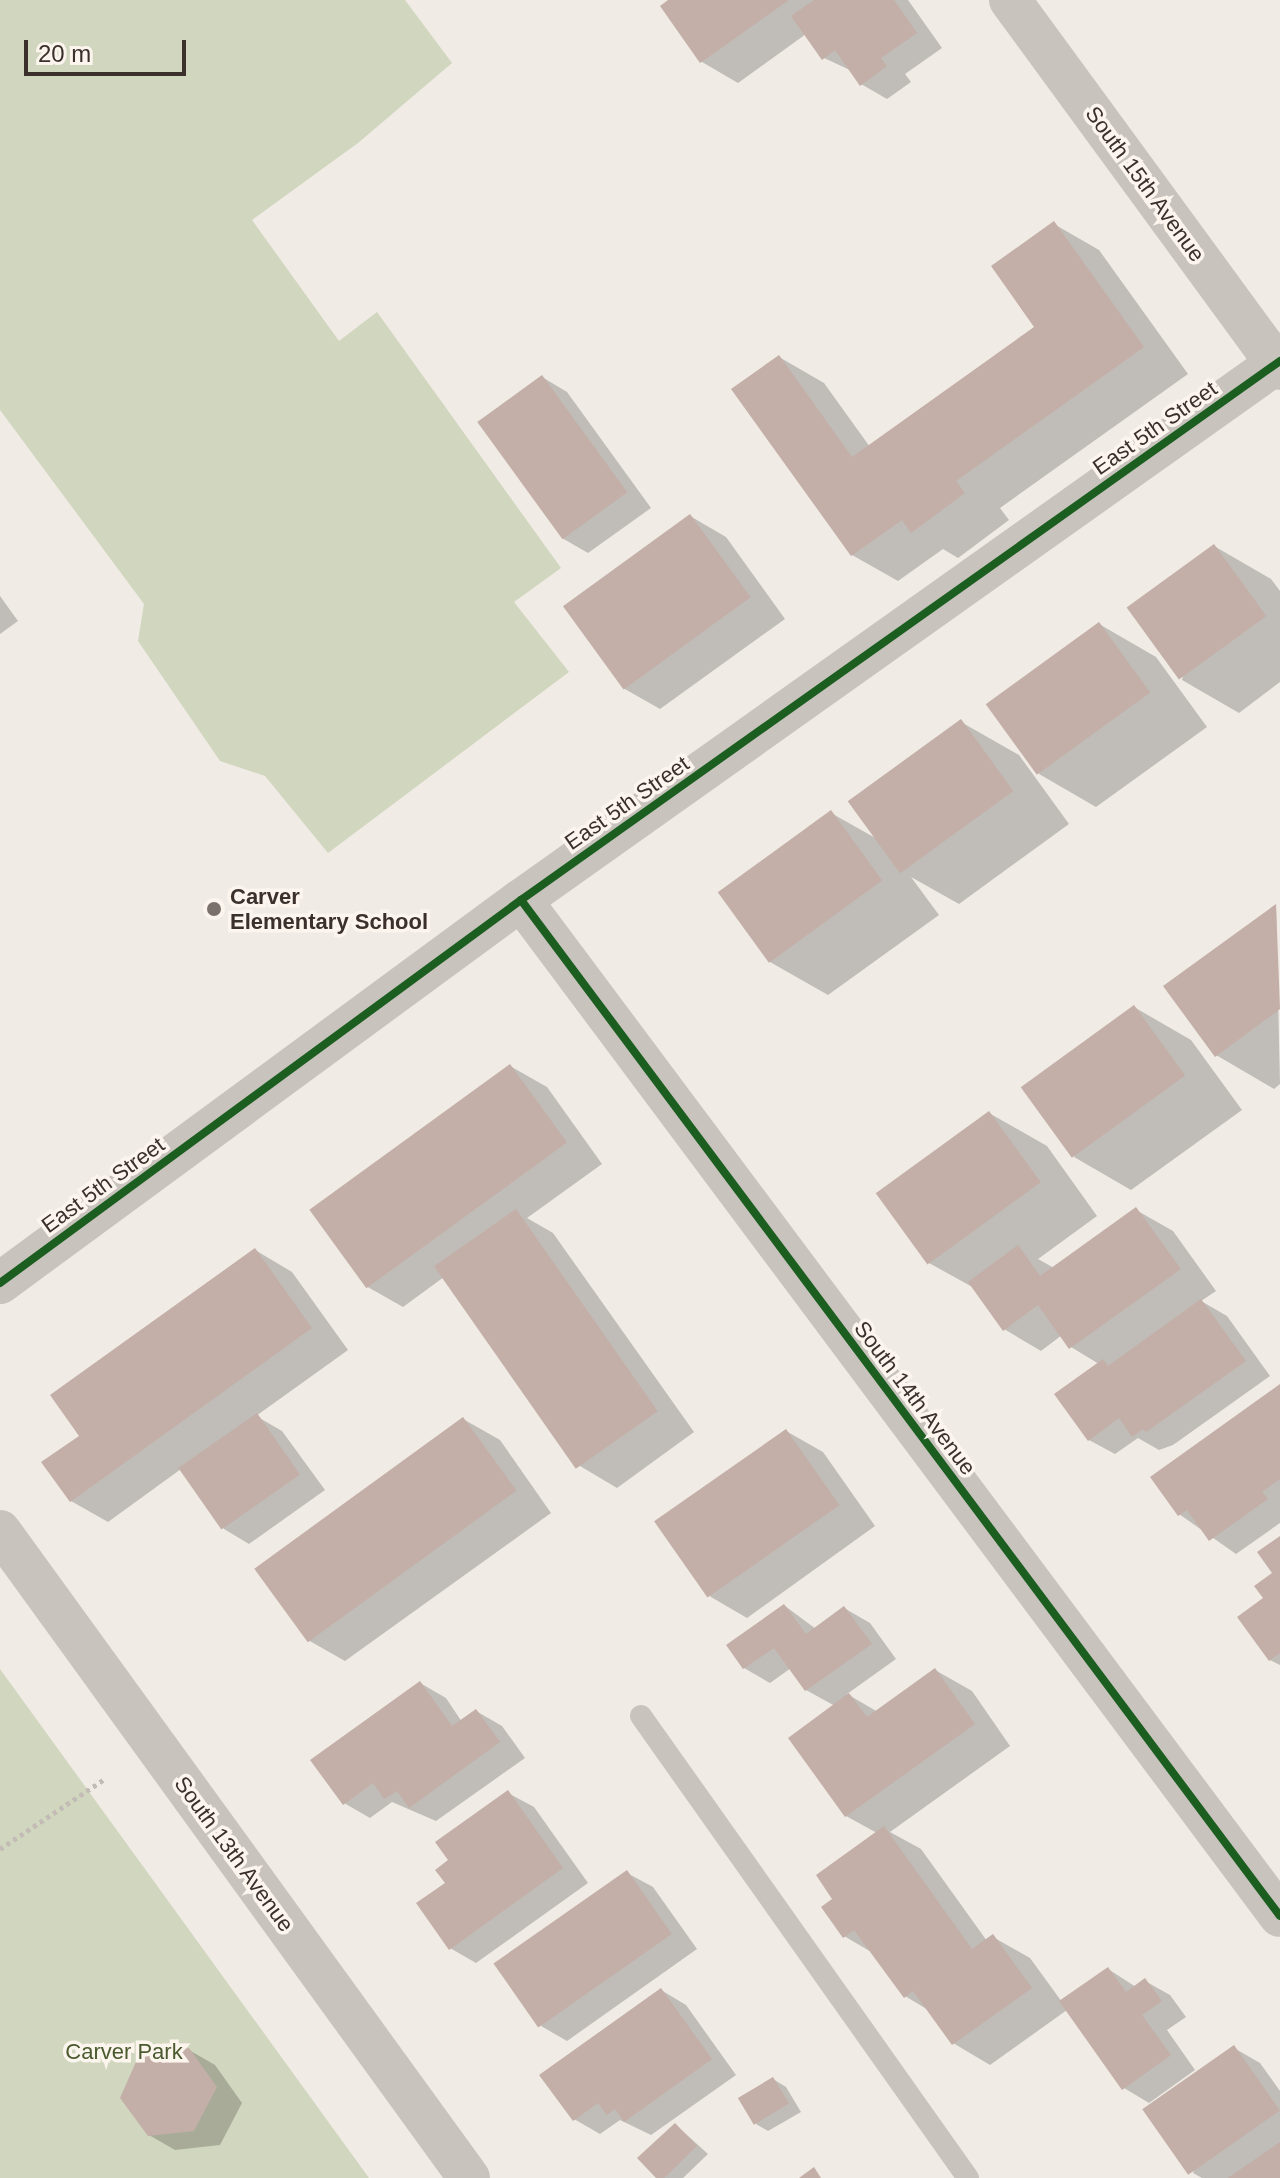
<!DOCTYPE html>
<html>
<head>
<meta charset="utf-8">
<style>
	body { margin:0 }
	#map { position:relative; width:1280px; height:2178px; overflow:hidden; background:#f0ebe5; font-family:Helvetica,sans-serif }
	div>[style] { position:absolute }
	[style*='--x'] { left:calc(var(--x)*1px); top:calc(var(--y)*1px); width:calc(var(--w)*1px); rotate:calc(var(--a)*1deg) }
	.green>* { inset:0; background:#d1d6bf }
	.shadow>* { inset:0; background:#0003 }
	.building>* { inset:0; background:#c3afa7; transform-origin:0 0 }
	.path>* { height:5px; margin-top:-2.5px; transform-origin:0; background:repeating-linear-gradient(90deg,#c2bbb6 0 4px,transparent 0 8px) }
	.lane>* { height:22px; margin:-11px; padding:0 11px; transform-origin:11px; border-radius:11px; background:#c9c3be }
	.street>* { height:42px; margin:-21px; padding:0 21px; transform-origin:21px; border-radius:21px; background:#c9c3be }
	.cycleway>* { height:8px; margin:-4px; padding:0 4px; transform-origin:4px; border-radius:4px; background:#1b5e20 }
	.dots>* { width:22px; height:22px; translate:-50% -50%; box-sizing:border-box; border:4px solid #fbf5ee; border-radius:50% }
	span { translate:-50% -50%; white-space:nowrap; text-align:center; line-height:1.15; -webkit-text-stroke:7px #fbf5ee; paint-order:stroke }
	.street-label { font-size:22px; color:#3b302b }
	.poi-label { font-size:22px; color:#3b302b; font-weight:700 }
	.left { translate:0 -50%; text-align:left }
	.park-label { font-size:22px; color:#4a5a2e }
	.scale { position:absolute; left:24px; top:40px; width:162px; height:36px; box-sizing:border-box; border:4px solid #3b302b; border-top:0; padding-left:10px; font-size:24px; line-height:28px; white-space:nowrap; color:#3b302b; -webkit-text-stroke:6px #fbf5ee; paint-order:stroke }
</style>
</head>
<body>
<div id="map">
	<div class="green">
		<i style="clip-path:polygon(0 0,405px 0,452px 63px,358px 143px,252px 220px,339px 341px,377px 312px,561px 568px,514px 602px,569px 672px,328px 853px,265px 776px,220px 761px,138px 641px,144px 604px,0 410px)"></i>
		<i style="clip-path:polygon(0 1669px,369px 2178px,0 2178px)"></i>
	</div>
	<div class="shadow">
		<i style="clip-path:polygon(671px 0,908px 0,942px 48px,905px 74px,911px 82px,887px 99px,861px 84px,852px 71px,824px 58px,806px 34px,738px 83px,702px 62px)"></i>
		<i style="clip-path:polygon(1054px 224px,1099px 250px,1188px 374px,1000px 508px,1009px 520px,958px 558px,943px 549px,898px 581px,852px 555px,779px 357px,824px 383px,870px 447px,1037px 327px)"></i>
		<i style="clip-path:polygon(542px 377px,567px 392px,651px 508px,588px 553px,562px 538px)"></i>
		<i style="clip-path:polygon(690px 516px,726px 537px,785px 619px,660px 709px,623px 688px)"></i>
		<i style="clip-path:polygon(1214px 546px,1271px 579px,1280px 591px,1280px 682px,1239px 713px,1182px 680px)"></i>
		<i style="clip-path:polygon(0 596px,18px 621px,0 634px)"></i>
		<i style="clip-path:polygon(1099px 624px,1156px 657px,1207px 727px,1096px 807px,1039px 774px)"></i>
		<i style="clip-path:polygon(961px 722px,1019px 755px,1069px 824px,959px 904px,911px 877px,939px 915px,828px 995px,770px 962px,831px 813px,879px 840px)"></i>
		<i style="clip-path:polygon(1276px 906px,1280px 1084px,1274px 1089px,1216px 1055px,1166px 986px)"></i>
		<i style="clip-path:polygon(1134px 1007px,1191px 1040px,1242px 1110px,1131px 1190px,1074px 1157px)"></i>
		<i style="clip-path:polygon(510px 1066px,547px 1087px,602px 1164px,527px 1218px,553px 1233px,694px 1432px,617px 1488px,580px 1466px,444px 1277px,403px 1307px,366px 1286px)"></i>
		<i style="clip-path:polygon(989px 1113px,1047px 1146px,1097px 1216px,1038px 1259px,1054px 1268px,1136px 1210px,1173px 1231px,1216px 1291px,1201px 1301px,1227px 1316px,1270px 1376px,1173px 1445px,1159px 1450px,1138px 1438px,1115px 1454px,1089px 1440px,1099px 1364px,1071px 1347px,1062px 1335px,1041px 1351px,1004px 1329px,976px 1289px,929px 1263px)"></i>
		<i style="clip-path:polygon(255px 1250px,292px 1272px,348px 1350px,256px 1416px,282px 1431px,325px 1490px,249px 1544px,224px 1529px,181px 1469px,108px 1522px,71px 1501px,82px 1436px)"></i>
		<i style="clip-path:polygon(1280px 1386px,1280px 1523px,1236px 1554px,1179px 1514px)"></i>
		<i style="clip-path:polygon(463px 1419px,500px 1440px,551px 1513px,345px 1661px,308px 1640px)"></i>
		<i style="clip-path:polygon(786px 1431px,823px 1452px,875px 1526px,747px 1618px,711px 1597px,658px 1523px)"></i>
		<i style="clip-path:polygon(1280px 1538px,1280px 1665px,1270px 1660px,1266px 1599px)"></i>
		<i style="clip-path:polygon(785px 1606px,816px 1629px,844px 1608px,870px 1623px,896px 1659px,847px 1694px,878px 1712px,935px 1670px,972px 1691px,1010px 1746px,890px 1832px,921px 1849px,987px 1941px,993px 1937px,1030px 1958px,1062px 2002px,1108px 1969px,1136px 1987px,1145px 1981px,1170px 1995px,1186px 2017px,1167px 2030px,1195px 2070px,1149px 2103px,1124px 2088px,1067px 2010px,990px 2065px,953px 2043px,930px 2011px,905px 1996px,873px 1953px,844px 1936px,835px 1900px,877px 1833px,846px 1816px,835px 1706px,806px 1690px,791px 1668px,770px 1683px,744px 1668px)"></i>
		<i style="clip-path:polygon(420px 1683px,446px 1698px,462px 1722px,476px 1711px,502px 1726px,525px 1758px,436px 1821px,392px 1802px,370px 1818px,344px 1803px)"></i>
		<i style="clip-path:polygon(508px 1793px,534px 1807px,588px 1883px,476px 1963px,450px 1948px,451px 1861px)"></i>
		<i style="clip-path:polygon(627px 1873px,653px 1887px,697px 1949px,567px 2041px,541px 2026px)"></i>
		<i style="clip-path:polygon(661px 1990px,686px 2005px,736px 2075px,651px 2135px,620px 2120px,600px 2134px,574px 2119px)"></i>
		<i style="clip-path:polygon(1234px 2048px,1260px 2063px,1280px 2091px,1280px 2178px,1202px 2178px,1193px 2173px)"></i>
		<i style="clip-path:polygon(189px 2050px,215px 2065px,242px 2103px,220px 2145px,175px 2150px,149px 2135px)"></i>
		<i style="clip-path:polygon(773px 2079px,786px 2087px,801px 2112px,768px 2131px,756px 2124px)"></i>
		<i style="clip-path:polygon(676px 2125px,708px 2154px,683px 2178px,659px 2178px)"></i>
	</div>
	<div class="building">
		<i style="clip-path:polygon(668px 0,789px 0,700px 63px,660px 6px)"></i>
		<i style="clip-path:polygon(814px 0,894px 0,917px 33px,881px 58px,887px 66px,860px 86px,835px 50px,822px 60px,791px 16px)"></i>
		<i style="clip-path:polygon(1054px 221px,1144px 347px,956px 481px,965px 493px,911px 533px,902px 520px,851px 556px,731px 389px,779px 355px,852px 457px,1034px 327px,991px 266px)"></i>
		<i style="left:542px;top:375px;width:145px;height:80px;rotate:54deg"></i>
		<i style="left:690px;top:514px;width:103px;height:157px;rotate:54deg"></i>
		<i style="left:1214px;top:544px;width:89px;height:108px;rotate:54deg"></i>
		<i style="left:1099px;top:622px;width:87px;height:140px;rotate:54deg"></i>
		<i style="left:961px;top:719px;width:89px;height:140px;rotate:54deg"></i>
		<i style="left:831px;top:810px;width:87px;height:140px;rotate:54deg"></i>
		<i style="clip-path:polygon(1276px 904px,1280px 1009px,1215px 1057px,1163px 986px)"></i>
		<i style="left:1134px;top:1005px;width:87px;height:140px;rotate:54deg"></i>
		<i style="left:510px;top:1064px;width:97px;height:248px;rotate:54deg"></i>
		<i style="left:989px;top:1111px;width:88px;height:140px;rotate:54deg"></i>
		<i style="clip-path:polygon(1136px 1207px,1181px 1269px,1069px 1349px,1038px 1305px,1003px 1331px,968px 1282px,1018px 1245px,1040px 1276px)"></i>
		<i style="left:516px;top:1209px;width:247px;height:100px;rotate:55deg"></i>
		<i style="clip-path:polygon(255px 1248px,312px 1328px,70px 1502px,41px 1462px,79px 1436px,50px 1395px)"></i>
		<i style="clip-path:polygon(1201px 1299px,1246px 1361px,1146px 1432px,1143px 1429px,1132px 1437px,1119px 1418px,1088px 1441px,1054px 1394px,1103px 1359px,1108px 1366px)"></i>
		<i style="clip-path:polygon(1280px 1384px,1280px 1479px,1262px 1492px,1268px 1499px,1209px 1541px,1187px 1510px,1178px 1516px,1150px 1477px)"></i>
		<i style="left:257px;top:1413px;width:75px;height:96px;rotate:55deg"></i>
		<i style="left:463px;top:1417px;width:91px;height:258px;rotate:54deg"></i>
		<i style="left:786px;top:1429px;width:93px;height:161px;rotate:55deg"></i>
		<i style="clip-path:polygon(1280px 1536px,1280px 1653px,1269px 1661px,1237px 1617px,1263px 1598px,1254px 1586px,1272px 1573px,1257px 1552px)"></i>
		<i style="clip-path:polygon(784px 1604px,806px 1634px,844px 1606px,872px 1644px,805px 1691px,774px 1648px,743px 1669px,726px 1645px)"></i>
		<i style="clip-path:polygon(935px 1668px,975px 1724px,845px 1817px,788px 1738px,849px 1693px,867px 1717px)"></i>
		<i style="clip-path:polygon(420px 1681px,452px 1726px,476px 1709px,500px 1742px,409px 1808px,397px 1791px,384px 1799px,373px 1783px,343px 1805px,310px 1760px)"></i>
		<i style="clip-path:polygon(508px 1790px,563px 1868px,449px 1950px,416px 1903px,445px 1883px,435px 1870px,448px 1860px,435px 1842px)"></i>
		<i style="clip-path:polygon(884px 1826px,972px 1949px,993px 1934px,1032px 1988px,952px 2045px,913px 1991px,904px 1998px,854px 1930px,843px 1938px,821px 1907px,832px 1899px,816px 1875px)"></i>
		<i style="left:627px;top:1870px;width:78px;height:163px;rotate:55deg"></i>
		<i style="clip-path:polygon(1108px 1967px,1126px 1992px,1145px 1978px,1162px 2001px,1142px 2015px,1171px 2055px,1122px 2090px,1059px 2001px)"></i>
		<i style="clip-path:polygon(661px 1988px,712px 2059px,624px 2122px,615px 2109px,607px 2115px,598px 2103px,573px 2121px,539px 2075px)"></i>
		<i style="left:1234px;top:2045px;width:80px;height:112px;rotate:55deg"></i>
		<i style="clip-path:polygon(189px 2048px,217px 2087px,194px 2131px,148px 2136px,120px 2098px,139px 2055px)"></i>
		<i style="left:773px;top:2077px;width:31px;height:41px;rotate:59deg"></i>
		<i style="clip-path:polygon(675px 2123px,697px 2146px,664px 2178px,656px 2178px,637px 2158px)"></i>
		<i style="clip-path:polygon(1280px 2142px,1280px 2178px,1228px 2178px)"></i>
		<i style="clip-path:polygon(814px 2167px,821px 2178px,799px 2178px)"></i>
	</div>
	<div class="path">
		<i style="--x:0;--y:1849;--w:124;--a:-33.8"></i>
	</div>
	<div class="lane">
		<i style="--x:641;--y:1716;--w:566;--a:54.71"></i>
	</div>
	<div class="street">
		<i style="--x:1010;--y:0;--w:457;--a:53.8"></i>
		<i style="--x:521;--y:900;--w:1268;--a:53.24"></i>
		<i style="--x:0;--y:1283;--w:647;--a:-36.32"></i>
		<i style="--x:521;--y:900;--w:931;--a:-35.38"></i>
		<i style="--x:0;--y:1531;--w:799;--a:54.06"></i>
	</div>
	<div class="cycleway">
		<i style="--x:521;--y:900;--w:1268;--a:53.24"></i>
		<i style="--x:0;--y:1283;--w:647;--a:-36.32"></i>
		<i style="--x:521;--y:900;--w:931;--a:-35.38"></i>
	</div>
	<div class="dots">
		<i style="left:214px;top:909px;background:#7a716c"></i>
	</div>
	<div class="street-label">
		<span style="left:1145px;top:184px;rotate:54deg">South 15th Avenue</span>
		<span style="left:1155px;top:428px;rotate:-35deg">East 5th Street</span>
		<span style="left:627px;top:803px;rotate:-35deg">East 5th Street</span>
		<span style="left:103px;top:1185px;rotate:-36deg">East 5th Street</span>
		<span style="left:915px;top:1398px;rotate:53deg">South 14th Avenue</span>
		<span style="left:234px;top:1854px;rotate:54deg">South 13th Avenue</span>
	</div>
	<div class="poi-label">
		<span class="left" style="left:230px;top:909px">Carver<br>Elementary School</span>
	</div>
	<div class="park-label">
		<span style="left:124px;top:2052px">Carver Park</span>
	</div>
	<div class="scale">20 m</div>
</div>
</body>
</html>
